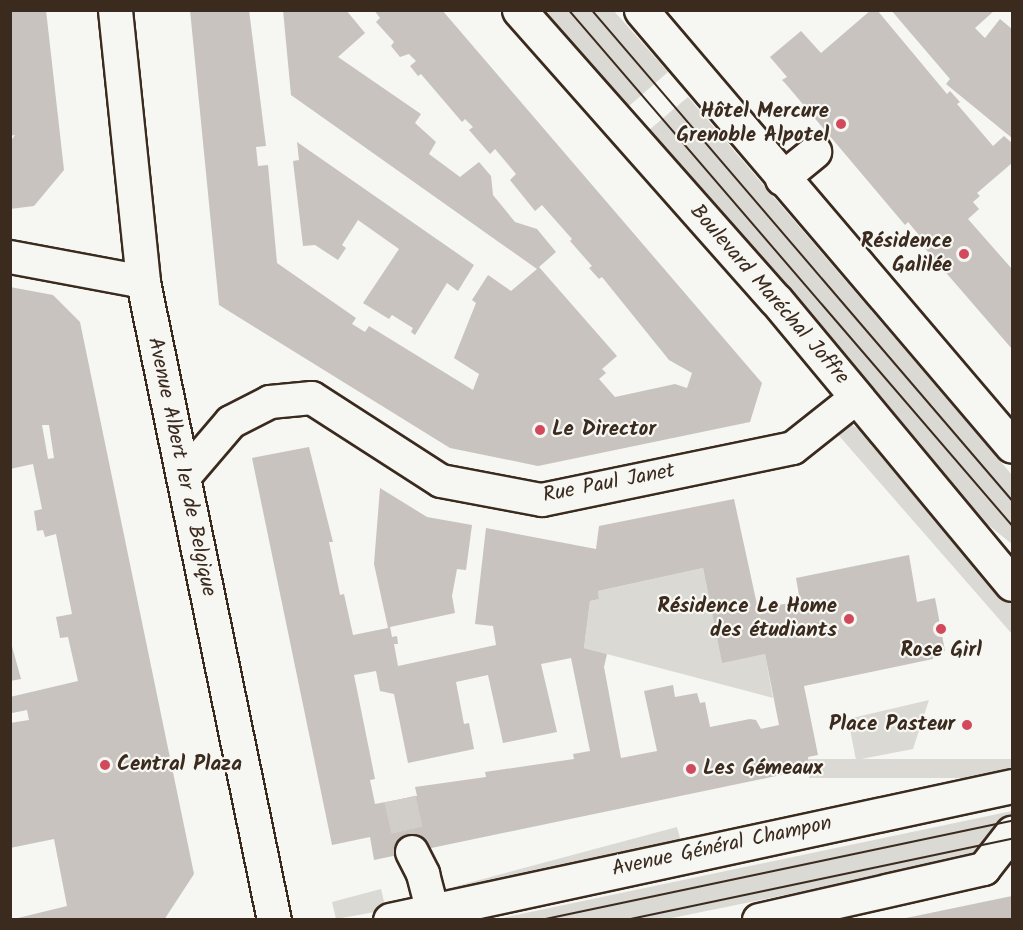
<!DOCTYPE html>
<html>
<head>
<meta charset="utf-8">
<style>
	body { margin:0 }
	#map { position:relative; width:1023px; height:930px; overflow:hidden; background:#f6f6f2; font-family:Kalam,sans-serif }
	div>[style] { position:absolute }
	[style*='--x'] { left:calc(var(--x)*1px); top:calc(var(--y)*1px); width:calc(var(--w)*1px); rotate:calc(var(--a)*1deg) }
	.green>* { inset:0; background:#dad9d3; transform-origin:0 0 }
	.building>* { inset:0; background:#c8c3be }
	.minor-tunnel>* { height:32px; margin-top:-16px; transform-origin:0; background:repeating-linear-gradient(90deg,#d1cdc8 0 32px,transparent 0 48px) }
	.roads { filter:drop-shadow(2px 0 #3b2a1e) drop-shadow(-2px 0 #3b2a1e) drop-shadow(0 2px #3b2a1e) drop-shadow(0 -2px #3b2a1e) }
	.minor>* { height:32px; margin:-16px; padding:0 16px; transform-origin:16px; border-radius:16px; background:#f6f6f2 }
	.major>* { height:33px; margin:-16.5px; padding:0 16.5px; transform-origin:16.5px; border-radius:16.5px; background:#f6f6f2 }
	.tram>* { height:1.5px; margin:-0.75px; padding:0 0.75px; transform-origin:0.75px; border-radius:0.75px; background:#3b2a1e }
	.dots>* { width:16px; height:16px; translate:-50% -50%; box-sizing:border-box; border:3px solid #f6f6f2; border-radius:50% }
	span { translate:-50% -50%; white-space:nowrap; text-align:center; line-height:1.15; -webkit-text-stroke:4.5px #f6f6f2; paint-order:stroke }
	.poi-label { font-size:21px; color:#3b2a1e; font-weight:700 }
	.right { translate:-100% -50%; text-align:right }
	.left { translate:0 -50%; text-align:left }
	.street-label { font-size:21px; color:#3b2a1e }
	.frame { position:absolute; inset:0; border:12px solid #3b2a1e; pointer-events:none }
</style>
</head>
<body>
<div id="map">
	<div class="green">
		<i style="clip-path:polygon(545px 11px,614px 11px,668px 72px,629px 106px)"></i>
		<i style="clip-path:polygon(688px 97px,1012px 475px,1012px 544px,987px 524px,649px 130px)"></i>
		<i style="clip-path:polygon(852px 425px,874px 438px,1012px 605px,1012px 634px,834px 430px)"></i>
		<i style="clip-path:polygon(703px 568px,722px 662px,765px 654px,773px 698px,584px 648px,590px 601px,599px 599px,598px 591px)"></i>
		<i style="clip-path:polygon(929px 700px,913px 749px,856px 760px,848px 719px)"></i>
		<i style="left:1012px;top:759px;width:19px;height:203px;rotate:90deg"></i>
		<i style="clip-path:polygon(1012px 811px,1012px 817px,981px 855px,667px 919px,493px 920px)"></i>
		<i style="left:677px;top:827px;width:20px;height:241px;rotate:75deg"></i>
		<i style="clip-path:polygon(381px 889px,386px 910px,336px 919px,332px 902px)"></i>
	</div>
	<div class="building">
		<i style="clip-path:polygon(10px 10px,46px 10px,64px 170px,34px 206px,10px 209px,10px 142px,15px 135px,10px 136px)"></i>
		<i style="clip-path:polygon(190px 10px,249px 10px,266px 146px,256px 147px,258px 166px,268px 165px,277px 263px,356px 318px,352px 324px,365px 332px,369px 326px,473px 390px,479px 374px,454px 358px,476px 303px,472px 300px,488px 275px,511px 291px,537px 269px,291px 95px,283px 10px,346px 10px,365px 33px,338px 57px,421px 114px,415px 123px,436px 142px,429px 154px,460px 177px,479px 162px,491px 176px,493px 195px,515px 222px,537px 229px,556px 252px,539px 267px,617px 356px,602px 369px,606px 373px,599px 379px,615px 397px,675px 384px,687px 388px,692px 373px,669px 360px,602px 277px,599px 279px,589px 268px,592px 266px,570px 241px,572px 239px,542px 205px,535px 211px,510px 180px,516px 174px,495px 149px,490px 154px,469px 130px,473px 127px,465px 119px,462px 122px,421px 74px,418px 76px,410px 66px,416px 61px,409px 54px,400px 57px,391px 46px,394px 42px,376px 22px,380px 18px,374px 10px,442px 10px,762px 383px,750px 422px,538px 466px,450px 448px,219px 305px)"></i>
		<i style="clip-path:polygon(871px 10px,877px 10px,947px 94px,950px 91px,960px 102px,957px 104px,993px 146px,1004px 136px,1012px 143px,1012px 163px,977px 193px,980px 196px,973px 202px,979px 209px,968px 219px,1012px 269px,1012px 349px,916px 238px,919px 235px,908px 222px,905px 225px,785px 83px,782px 80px,787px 77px,770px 57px,801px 31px,821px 53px)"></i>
		<i style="clip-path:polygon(891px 10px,995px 10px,975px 28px,985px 38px,1000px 19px,1012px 29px,1012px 138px,946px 84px,950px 79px)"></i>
		<i style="clip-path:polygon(297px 142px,474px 265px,458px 291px,447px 283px,415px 335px,411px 332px,413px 328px,392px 315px,389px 319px,363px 303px,399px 249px,358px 220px,342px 245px,346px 248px,338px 260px,315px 245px,303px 246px,293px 161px,299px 160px)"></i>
		<i style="clip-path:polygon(evenodd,10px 287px,53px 295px,80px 322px,194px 874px,164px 920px,10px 920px,67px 906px,54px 839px,10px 848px,10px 723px,29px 720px,27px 710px,12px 713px,10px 697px,78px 681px,68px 637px,60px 638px,56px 617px,72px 614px,56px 534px,45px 537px,43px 530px,37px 531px,34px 511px,42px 509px,33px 464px,10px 469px,10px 287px,42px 425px,49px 425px,54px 458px,48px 459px,42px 425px)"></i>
		<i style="clip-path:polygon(evenodd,309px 447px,333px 542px,329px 542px,340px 595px,344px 594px,353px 635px,388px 628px,374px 564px,380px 488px,427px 517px,472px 525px,466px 570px,457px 569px,452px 596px,455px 613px,390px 627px,392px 637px,397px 636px,398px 644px,394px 644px,398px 666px,496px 645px,493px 626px,475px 624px,486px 528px,596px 549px,599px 526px,734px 499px,758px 609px,800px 601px,796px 578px,909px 555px,917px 602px,935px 598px,945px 651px,933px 651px,933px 659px,804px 686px,818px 755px,808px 757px,810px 769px,374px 860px,370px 837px,332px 845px,252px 458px,309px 447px,703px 568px,722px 663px,765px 654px,779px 725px,761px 729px,756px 720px,750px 719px,710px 727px,705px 702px,700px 703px,697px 693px,675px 697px,673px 685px,644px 691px,657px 751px,621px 758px,604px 667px,607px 654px,584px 648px,590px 601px,599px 599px,598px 591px,703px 568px,309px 447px,571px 658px,590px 751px,573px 754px,574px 759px,485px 772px,486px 777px,415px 787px,417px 796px,375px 804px,370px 780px,375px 779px,354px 675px,376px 671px,380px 691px,394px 694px,408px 763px,474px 749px,469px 723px,464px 724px,456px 682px,488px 675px,503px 743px,557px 732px,541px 664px,571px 658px)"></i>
		<i style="clip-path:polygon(10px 639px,21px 679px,10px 681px)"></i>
		<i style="clip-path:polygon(1012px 896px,1012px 920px,906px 920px,906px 918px)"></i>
	</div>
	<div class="minor-tunnel">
		<i style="--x:400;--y:799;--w:54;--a:77.2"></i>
	</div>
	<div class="roads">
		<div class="minor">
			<i style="--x:782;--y:179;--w:43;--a:-39.3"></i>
			<i style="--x:10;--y:257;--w:135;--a:10.6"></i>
			<i style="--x:184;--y:477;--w:72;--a:-49.5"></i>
			<i style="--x:231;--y:422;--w:44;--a:-27.1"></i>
			<i style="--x:270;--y:402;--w:42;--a:-5.4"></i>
			<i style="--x:312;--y:398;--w:153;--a:32.8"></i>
			<i style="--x:441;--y:481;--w:103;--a:10.7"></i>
			<i style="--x:542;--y:500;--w:256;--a:-11.7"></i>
			<i style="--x:793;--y:448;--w:80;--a:-38.4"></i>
			<i style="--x:412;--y:852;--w:25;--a:63"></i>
			<i style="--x:423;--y:874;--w:48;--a:75.4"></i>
			<i style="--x:759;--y:920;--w:231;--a:-12.8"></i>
			<i style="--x:984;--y:869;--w:46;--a:-52.1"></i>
		</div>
		<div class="major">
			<i style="--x:115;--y:10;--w:273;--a:84.1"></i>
			<i style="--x:143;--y:282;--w:651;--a:78.4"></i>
			<i style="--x:519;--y:10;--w:387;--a:48.5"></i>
			<i style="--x:776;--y:300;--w:369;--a:50.3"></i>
			<i style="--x:641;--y:10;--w:572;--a:49.6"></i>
			<i style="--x:390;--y:920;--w:636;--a:-12.16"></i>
		</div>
	</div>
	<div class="tram">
		<i style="--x:569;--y:10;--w:679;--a:49.3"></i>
		<i style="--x:592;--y:10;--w:645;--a:49.4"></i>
		<i style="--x:541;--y:920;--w:481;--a:-11.9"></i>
		<i style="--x:626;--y:920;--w:394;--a:-11.9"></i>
	</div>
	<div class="dots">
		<i style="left:841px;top:124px;background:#d1495b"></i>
		<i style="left:964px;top:254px;background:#d1495b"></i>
		<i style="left:540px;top:430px;background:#d1495b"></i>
		<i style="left:849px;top:619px;background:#d1495b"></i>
		<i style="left:941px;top:629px;background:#d1495b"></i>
		<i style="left:967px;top:725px;background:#d1495b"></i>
		<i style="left:105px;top:765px;background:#d1495b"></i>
		<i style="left:691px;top:769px;background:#d1495b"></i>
	</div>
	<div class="poi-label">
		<span class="right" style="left:829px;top:124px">Hôtel Mercure<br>Grenoble Alpotel</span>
		<span class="right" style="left:952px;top:254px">Résidence<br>Galilée</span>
		<span class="left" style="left:552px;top:430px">Le Director</span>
		<span class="right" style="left:837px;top:619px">Résidence Le Home<br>des étudiants</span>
		<span style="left:941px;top:651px">Rose Girl</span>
		<span class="right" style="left:955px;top:725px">Place Pasteur</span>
		<span class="left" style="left:117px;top:765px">Central Plaza</span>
		<span class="left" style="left:703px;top:769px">Les Gémeaux</span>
	</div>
	<div class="street-label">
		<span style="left:769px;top:295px;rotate:49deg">Boulevard Maréchal Joffre</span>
		<span style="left:181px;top:467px;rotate:78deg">Avenue Albert 1er de Belgique</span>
		<span style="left:609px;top:484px;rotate:-11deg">Rue Paul Janet</span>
		<span style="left:722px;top:847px;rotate:-12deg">Avenue Général Champon</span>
	</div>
	<div class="frame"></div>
</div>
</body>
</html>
